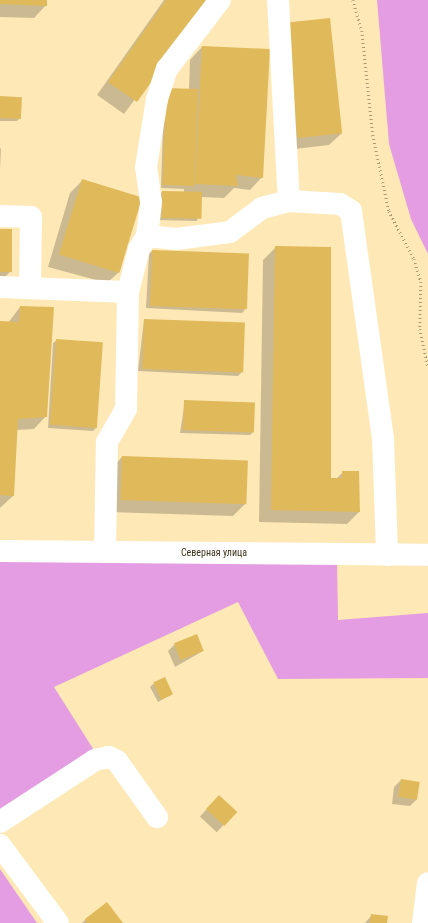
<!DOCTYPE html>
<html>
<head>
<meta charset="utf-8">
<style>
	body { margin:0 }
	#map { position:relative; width:428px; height:923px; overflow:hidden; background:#fee8b6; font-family:"Roboto Condensed",sans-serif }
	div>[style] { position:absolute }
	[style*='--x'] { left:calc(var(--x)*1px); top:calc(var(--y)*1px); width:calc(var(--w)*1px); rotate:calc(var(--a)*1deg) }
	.forest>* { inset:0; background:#e49de2 }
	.shadow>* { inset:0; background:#0003; transform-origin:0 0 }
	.building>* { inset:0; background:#e0ba5a; transform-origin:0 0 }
	.path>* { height:2.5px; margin-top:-1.25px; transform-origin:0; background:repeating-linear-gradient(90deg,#ac9b73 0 1px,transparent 0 4px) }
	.minor>* { height:22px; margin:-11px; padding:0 11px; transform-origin:11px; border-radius:11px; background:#fff }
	span { translate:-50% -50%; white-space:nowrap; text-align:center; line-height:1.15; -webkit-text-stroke:3.5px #fff; paint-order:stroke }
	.street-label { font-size:10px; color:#3d3319 }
</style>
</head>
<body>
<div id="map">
	<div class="forest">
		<i style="clip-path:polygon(377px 0,428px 0,428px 254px,411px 219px,389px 144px)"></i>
		<i style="clip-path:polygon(0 559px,337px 561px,338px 620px,428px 613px,428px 678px,278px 679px,238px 602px,54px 687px,97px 755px,0 822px)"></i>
		<i style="clip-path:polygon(0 869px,37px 923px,0 923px)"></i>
	</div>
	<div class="shadow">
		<i style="clip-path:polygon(0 0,46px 0,46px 5px,34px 18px,0 17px)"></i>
		<i style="clip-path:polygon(164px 0,209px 0,124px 114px,97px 95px)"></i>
		<i style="clip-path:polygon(285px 24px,342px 133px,329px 145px,286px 150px)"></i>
		<i style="clip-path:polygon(202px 47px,262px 177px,250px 190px,234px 188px,224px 198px,201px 197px,197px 221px,158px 220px,159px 195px,162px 192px,184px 192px,184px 189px,161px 188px,164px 92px,189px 89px,190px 60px)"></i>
		<i style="clip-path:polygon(0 97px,20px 118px,17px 121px,0 121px)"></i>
		<i style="clip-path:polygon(0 148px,1px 149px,0 170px)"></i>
		<i style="clip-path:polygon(82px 181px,140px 198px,120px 271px,107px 283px,48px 267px,70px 193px)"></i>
		<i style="clip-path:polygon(0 230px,10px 272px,0 282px)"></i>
		<i style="clip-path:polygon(276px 247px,330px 479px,336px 479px,343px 472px,359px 512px,347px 524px,259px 522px,263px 260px)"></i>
		<i style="clip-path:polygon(152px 251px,245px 310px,242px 313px,146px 308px,149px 254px)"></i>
		<i style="clip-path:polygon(20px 307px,46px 416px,34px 429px,16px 430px,13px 496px,0 508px,0 322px,8px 323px)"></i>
		<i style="clip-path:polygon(144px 320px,243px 324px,241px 373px,238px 376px,138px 371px)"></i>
		<i style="clip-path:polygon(57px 340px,96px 428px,93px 431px,48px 428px,53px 343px)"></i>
		<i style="clip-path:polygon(185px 401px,253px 432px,250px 435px,180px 433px)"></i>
		<i style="clip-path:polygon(122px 457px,246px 503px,233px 516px,108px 512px,110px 470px)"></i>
		<i style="clip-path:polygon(174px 645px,203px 651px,175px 667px,168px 651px)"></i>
		<i style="clip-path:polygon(153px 684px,172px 694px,158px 702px,150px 687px)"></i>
		<i style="clip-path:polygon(401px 780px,417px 799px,410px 806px,392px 804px,394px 787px)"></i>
		<i style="left:219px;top:796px;width:23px;height:28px;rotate:43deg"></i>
		<i style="clip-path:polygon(107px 904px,121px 923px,82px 923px,85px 920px)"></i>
		<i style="clip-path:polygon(372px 915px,386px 923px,365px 923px)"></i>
	</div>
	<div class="building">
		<i style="clip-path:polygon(0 0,47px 0,47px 6px,0 4px)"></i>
		<i style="clip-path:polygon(166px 0,210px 0,137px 102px,108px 82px)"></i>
		<i style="left:330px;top:18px;width:116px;height:45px;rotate:84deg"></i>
		<i style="clip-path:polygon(202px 46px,270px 49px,263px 178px,236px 175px,238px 186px,195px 184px)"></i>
		<i style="left:166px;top:88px;width:32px;height:97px;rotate:2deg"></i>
		<i style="left:0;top:96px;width:22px;height:22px;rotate:3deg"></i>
		<i style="left:82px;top:179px;width:63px;height:79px;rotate:17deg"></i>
		<i style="left:162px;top:191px;width:40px;height:27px;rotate:1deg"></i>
		<i style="left:0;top:229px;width:12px;height:43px"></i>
		<i style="clip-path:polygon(275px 246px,331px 247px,331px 478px,342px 478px,342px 471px,359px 471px,360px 512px,271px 510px)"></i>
		<i style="left:152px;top:250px;width:97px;height:56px;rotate:2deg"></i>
		<i style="clip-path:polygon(20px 306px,54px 307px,47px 417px,18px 419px,14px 496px,0 495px,0 321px,19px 322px)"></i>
		<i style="left:144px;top:319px;width:101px;height:50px;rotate:2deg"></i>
		<i style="left:56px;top:339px;width:47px;height:86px;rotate:4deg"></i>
		<i style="left:184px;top:400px;width:71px;height:30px;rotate:2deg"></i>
		<i style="left:122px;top:456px;width:126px;height:44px;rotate:2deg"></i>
		<i style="left:197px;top:634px;width:18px;height:25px;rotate:68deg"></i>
		<i style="left:165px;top:677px;width:19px;height:13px;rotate:65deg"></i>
		<i style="left:401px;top:779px;width:19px;height:18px;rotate:9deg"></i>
		<i style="left:219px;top:795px;width:25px;height:19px;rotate:43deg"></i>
		<i style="clip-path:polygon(107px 902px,123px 923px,87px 923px,85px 919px)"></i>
		<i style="clip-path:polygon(371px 914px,388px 916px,387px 923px,370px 923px)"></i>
	</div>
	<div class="path">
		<i style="--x:353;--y:0;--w:32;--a:74"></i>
		<i style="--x:362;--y:31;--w:105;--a:84"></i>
		<i style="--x:373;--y:135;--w:78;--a:78.1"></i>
		<i style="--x:389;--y:211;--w:54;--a:62.5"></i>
		<i style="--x:414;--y:259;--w:24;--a:73"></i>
		<i style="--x:421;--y:282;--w:47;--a:91.2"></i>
		<i style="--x:420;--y:329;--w:38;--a:78"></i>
	</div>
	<div class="minor">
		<i style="--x:278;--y:0;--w:201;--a:86.9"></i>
		<i style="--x:0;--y:216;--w:31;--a:2"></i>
		<i style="--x:31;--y:217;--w:71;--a:90.8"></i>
		<i style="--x:147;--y:236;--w:34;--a:-83"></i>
		<i style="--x:151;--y:202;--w:35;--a:-98"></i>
		<i style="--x:146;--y:167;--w:69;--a:-80.8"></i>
		<i style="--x:157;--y:99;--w:32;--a:-72"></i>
		<i style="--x:167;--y:69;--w:87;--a:-52.5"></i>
		<i style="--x:0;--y:287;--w:128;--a:2.2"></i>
		<i style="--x:0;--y:551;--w:428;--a:0.5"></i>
		<i style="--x:105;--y:552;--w:110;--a:-89"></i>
		<i style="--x:107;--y:442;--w:38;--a:-60"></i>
		<i style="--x:126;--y:409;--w:117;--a:-89"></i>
		<i style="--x:128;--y:292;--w:44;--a:-75.7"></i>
		<i style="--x:139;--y:249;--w:15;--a:-58"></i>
		<i style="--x:147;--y:236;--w:29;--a:6"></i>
		<i style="--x:176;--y:239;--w:54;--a:-7.4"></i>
		<i style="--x:230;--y:232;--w:40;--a:-37"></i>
		<i style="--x:262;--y:208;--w:28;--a:-15"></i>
		<i style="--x:289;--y:201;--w:51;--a:3.4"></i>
		<i style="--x:340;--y:204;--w:13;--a:32"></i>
		<i style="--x:351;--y:211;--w:229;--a:82"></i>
		<i style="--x:383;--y:438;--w:117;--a:88"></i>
		<i style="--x:0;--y:822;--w:113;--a:-33.1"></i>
		<i style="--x:95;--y:760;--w:14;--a:-12"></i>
		<i style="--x:109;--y:757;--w:9;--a:27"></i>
		<i style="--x:117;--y:761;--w:69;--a:54.5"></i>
		<i style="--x:0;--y:845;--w:97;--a:53.4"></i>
		<i style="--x:423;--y:923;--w:40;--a:-82.9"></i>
	</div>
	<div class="street-label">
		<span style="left:214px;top:553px">Северная улица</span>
	</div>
</div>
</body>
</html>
